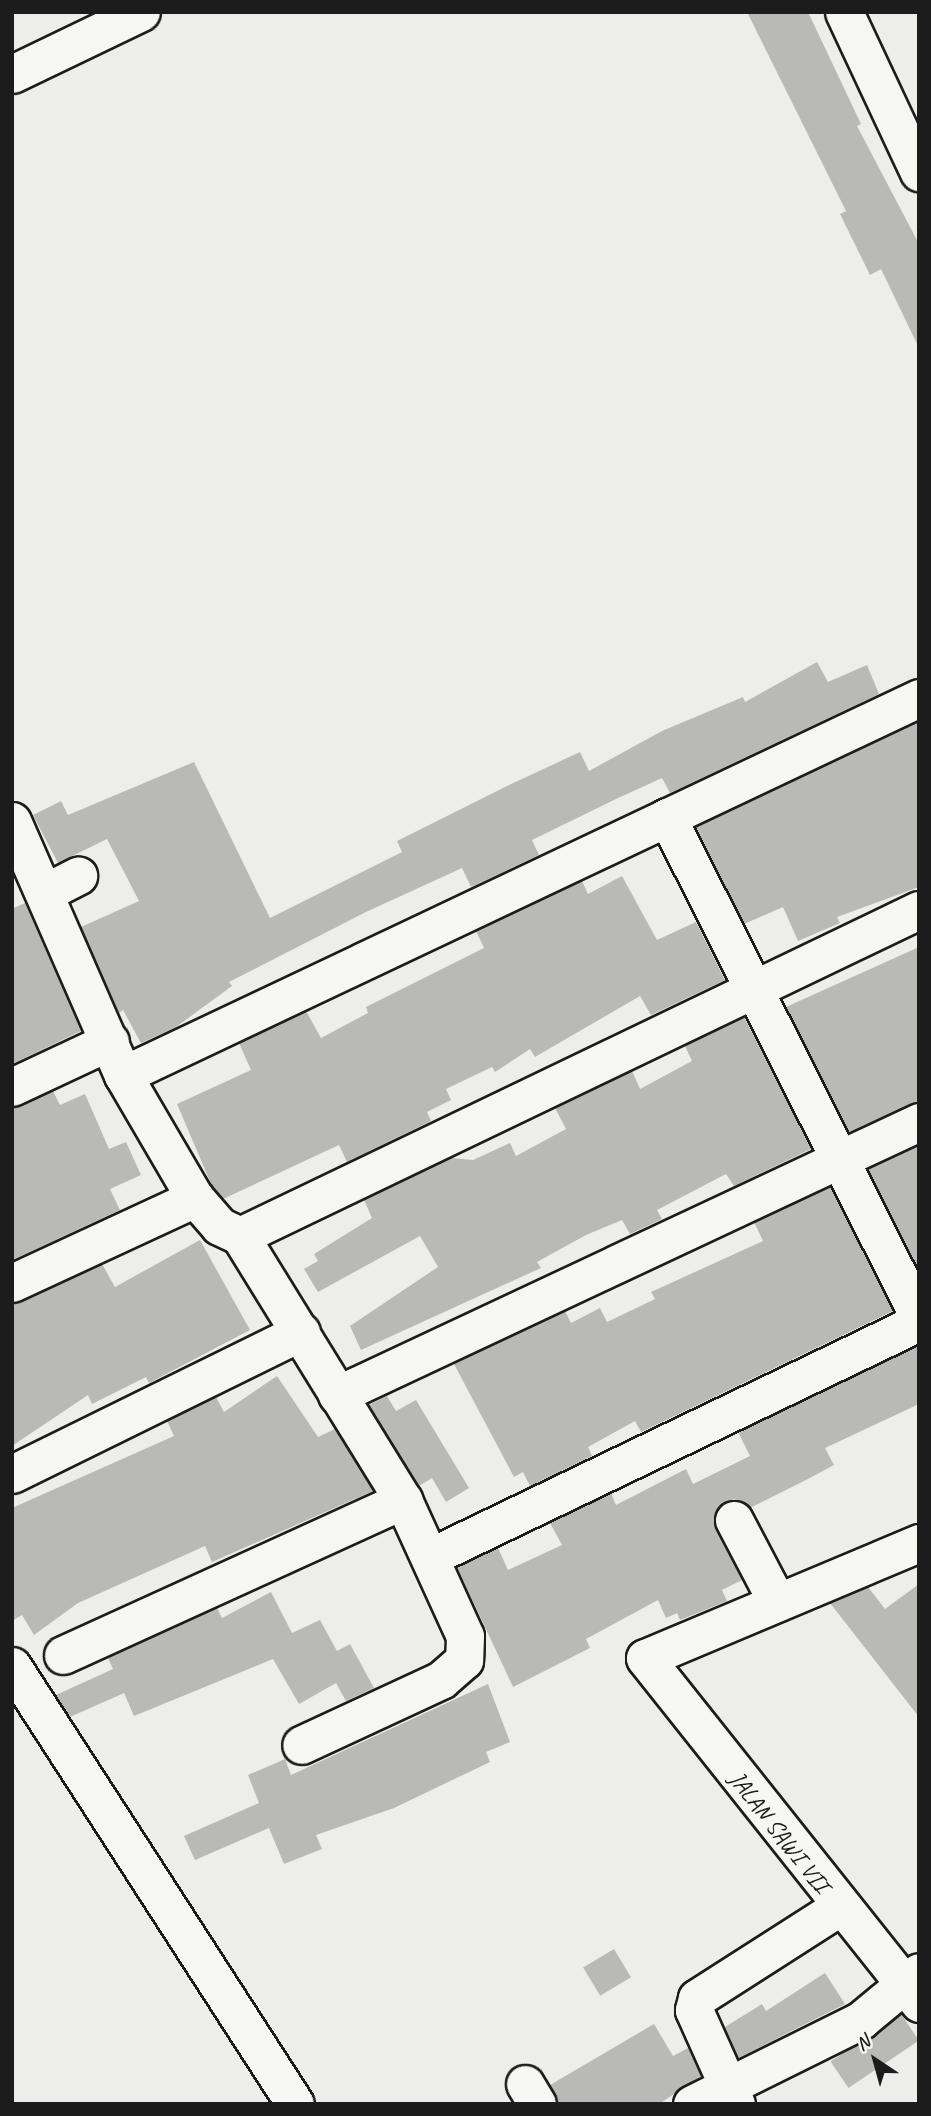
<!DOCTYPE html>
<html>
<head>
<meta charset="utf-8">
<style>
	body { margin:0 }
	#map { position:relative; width:931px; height:2116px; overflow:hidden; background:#edede9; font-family:Caveat,sans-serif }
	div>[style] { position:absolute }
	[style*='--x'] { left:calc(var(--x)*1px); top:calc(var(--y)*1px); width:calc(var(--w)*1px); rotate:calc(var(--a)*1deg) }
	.building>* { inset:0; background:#b9b9b6; transform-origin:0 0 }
	.roads { filter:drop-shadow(2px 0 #1c1c1c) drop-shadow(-2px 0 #1c1c1c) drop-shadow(0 2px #1c1c1c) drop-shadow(0 -2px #1c1c1c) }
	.minor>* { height:37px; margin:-18.5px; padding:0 18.5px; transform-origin:18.5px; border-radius:18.5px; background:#f6f6f2 }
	span { translate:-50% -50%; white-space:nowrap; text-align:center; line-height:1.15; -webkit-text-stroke:7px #f6f6f2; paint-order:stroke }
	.street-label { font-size:24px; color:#1c1c1c }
	.frame { position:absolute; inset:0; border:14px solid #1c1c1c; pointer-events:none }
	.north { position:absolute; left:840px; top:2025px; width:70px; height:70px; -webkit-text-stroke:5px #f6f6f2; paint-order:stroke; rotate:324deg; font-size:19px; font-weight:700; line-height:28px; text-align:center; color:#1c1c1c }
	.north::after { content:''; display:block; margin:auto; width:24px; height:32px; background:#1c1c1c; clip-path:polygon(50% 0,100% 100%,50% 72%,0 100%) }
</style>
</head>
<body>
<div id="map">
	<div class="building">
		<i style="clip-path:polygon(747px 12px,808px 12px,861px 124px,857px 126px,919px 244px,919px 348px,881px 269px,870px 275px,840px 214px,846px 211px)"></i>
		<i style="clip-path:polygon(817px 662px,828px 682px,867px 665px,879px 694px,670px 793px,662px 778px,616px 799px,532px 840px,539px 855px,471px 887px,462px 868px,366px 912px,229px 982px,232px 986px,176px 1027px,141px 1043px,123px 1010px,119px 1013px,81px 927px,139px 901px,107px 839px,58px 863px,33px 815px,61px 801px,68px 815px,194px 762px,270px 918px,402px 852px,397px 841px,507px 786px,580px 752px,589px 771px,662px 731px,743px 697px,745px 702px)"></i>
		<i style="clip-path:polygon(919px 721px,919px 887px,837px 917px,840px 923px,798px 941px,783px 907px,744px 924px,696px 827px)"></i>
		<i style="clip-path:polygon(622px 876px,657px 940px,696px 922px,725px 980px,651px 1015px,640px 996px,535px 1057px,530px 1049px,495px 1072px,492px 1067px,446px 1089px,451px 1100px,427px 1112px,431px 1121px,347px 1162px,339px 1145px,223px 1199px,212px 1186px,177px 1104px,251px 1070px,239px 1043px,306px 1011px,321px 1038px,368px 1013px,366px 1007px,484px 948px,476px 931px,582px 881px,588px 894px)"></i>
		<i style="clip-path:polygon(25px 903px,81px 1031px,12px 1064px,12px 909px)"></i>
		<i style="clip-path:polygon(919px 947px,919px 1101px,849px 1132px,786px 1007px)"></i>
		<i style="clip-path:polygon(744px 1017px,811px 1149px,734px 1186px,726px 1174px,657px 1210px,662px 1219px,630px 1234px,622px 1220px,586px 1235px,537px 1262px,541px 1268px,361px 1350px,350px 1326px,438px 1267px,420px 1236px,318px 1292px,304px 1269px,318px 1261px,314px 1254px,372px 1218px,364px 1200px,452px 1158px,473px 1160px,510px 1143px,516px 1156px,566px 1129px,555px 1108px,632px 1071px,640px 1089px,692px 1061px,685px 1046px)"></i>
		<i style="clip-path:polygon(53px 1091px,60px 1105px,85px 1094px,109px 1149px,126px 1142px,141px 1175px,110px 1189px,120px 1210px,12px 1260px,12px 1108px)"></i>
		<i style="clip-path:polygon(919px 1145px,919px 1270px,868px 1169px)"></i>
		<i style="clip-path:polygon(830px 1187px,893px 1311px,641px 1432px,635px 1421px,588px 1447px,592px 1456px,530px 1486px,523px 1472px,514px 1477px,454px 1364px,565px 1311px,571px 1323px,600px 1308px,607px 1322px,655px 1299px,651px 1292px,763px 1241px,754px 1222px)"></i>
		<i style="clip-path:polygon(200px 1240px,250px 1330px,149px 1383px,146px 1377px,92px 1404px,88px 1395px,12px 1446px,12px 1304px,102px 1264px,115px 1287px)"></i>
		<i style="clip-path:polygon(919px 1345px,919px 1404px,825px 1448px,834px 1465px,804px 1481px,750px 1508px,734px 1499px,717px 1508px,715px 1529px,742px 1580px,722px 1590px,727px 1601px,680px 1620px,677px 1613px,666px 1618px,658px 1600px,586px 1639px,590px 1648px,513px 1687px,457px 1567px,498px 1548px,508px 1570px,562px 1545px,550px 1523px,611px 1493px,616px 1505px,686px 1469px,693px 1484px,750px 1456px,738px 1432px)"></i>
		<i style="clip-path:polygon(277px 1376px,318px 1437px,335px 1429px,373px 1491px,212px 1562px,205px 1546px,78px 1603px,34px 1635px,22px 1615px,12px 1621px,12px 1508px,174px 1436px,167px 1421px,216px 1397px,224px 1412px)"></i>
		<i style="clip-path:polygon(387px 1396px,396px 1411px,416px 1400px,469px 1488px,446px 1502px,432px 1478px,419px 1486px,369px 1405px)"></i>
		<i style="clip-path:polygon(919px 1584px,919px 1717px,830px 1603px,868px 1587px,885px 1609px)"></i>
		<i style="clip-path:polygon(271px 1592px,292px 1633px,320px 1620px,337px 1651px,350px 1644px,374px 1688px,346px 1701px,336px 1683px,299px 1704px,273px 1659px,134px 1716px,124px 1693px,70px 1717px,56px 1695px,113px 1669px,108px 1658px,217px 1608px,222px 1618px)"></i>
		<i style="clip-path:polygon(488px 1684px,510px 1742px,486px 1752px,490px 1762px,394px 1808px,316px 1835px,322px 1849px,284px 1864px,269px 1828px,195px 1860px,184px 1836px,259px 1803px,248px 1775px,285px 1759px,291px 1775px)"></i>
		<i style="left:614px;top:1949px;width:33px;height:36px;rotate:59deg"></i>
		<i style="clip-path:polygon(825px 1973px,845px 2004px,738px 2058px,725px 2027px,762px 2004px,766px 2011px)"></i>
		<i style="left:901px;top:2014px;width:32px;height:85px;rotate:56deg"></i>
		<i style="clip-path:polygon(654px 2024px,673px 2056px,688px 2048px,701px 2076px,659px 2104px,558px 2104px,550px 2085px)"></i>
	</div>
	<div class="roads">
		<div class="minor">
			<i style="--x:844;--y:12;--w:177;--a:64.9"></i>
			<i style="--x:12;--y:74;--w:143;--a:-25.7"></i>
			<i style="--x:667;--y:817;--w:560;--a:63.25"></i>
			<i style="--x:12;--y:821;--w:277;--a:66.4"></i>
			<i style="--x:123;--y:1075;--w:143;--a:59.7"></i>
			<i style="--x:195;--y:1198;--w:37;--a:49"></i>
			<i style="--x:219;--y:1226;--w:23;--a:25"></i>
			<i style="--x:240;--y:1236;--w:310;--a:58.3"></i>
			<i style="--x:403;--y:1500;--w:149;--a:65.5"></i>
			<i style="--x:465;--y:1636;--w:24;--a:92"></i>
			<i style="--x:464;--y:1660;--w:30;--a:139"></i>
			<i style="--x:441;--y:1680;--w:154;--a:155.1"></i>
			<i style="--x:48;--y:891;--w:34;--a:-27"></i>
			<i style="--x:123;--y:1075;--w:881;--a:-25.34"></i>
			<i style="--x:12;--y:1087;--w:108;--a:-25.1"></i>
			<i style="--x:240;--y:1236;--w:753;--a:-25.65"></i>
			<i style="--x:12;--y:1283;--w:202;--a:-24.9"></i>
			<i style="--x:337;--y:1395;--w:643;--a:-25.13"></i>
			<i style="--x:12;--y:1474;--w:322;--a:-26.2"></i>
			<i style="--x:734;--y:1520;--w:93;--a:62.3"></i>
			<i style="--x:919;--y:1543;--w:297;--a:157.2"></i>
			<i style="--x:645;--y:1658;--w:441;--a:51.5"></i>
			<i style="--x:434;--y:1555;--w:538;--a:-25.66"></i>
			<i style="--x:63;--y:1655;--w:374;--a:-24.5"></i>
			<i style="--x:12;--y:1666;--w:521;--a:57.13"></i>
			<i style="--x:525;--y:2084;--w:23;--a:59"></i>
			<i style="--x:692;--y:2104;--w:189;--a:-26.4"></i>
			<i style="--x:861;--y:2020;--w:75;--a:-39.6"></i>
			<i style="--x:736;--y:2104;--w:103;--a:-114.1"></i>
			<i style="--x:694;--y:2010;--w:12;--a:-76"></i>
			<i style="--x:697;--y:1998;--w:167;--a:-32.6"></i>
		</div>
	</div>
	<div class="street-label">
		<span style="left:779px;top:1832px;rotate:52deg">JALAN SAWI VII</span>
	</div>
	<div class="frame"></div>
	<div class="north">N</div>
</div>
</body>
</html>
